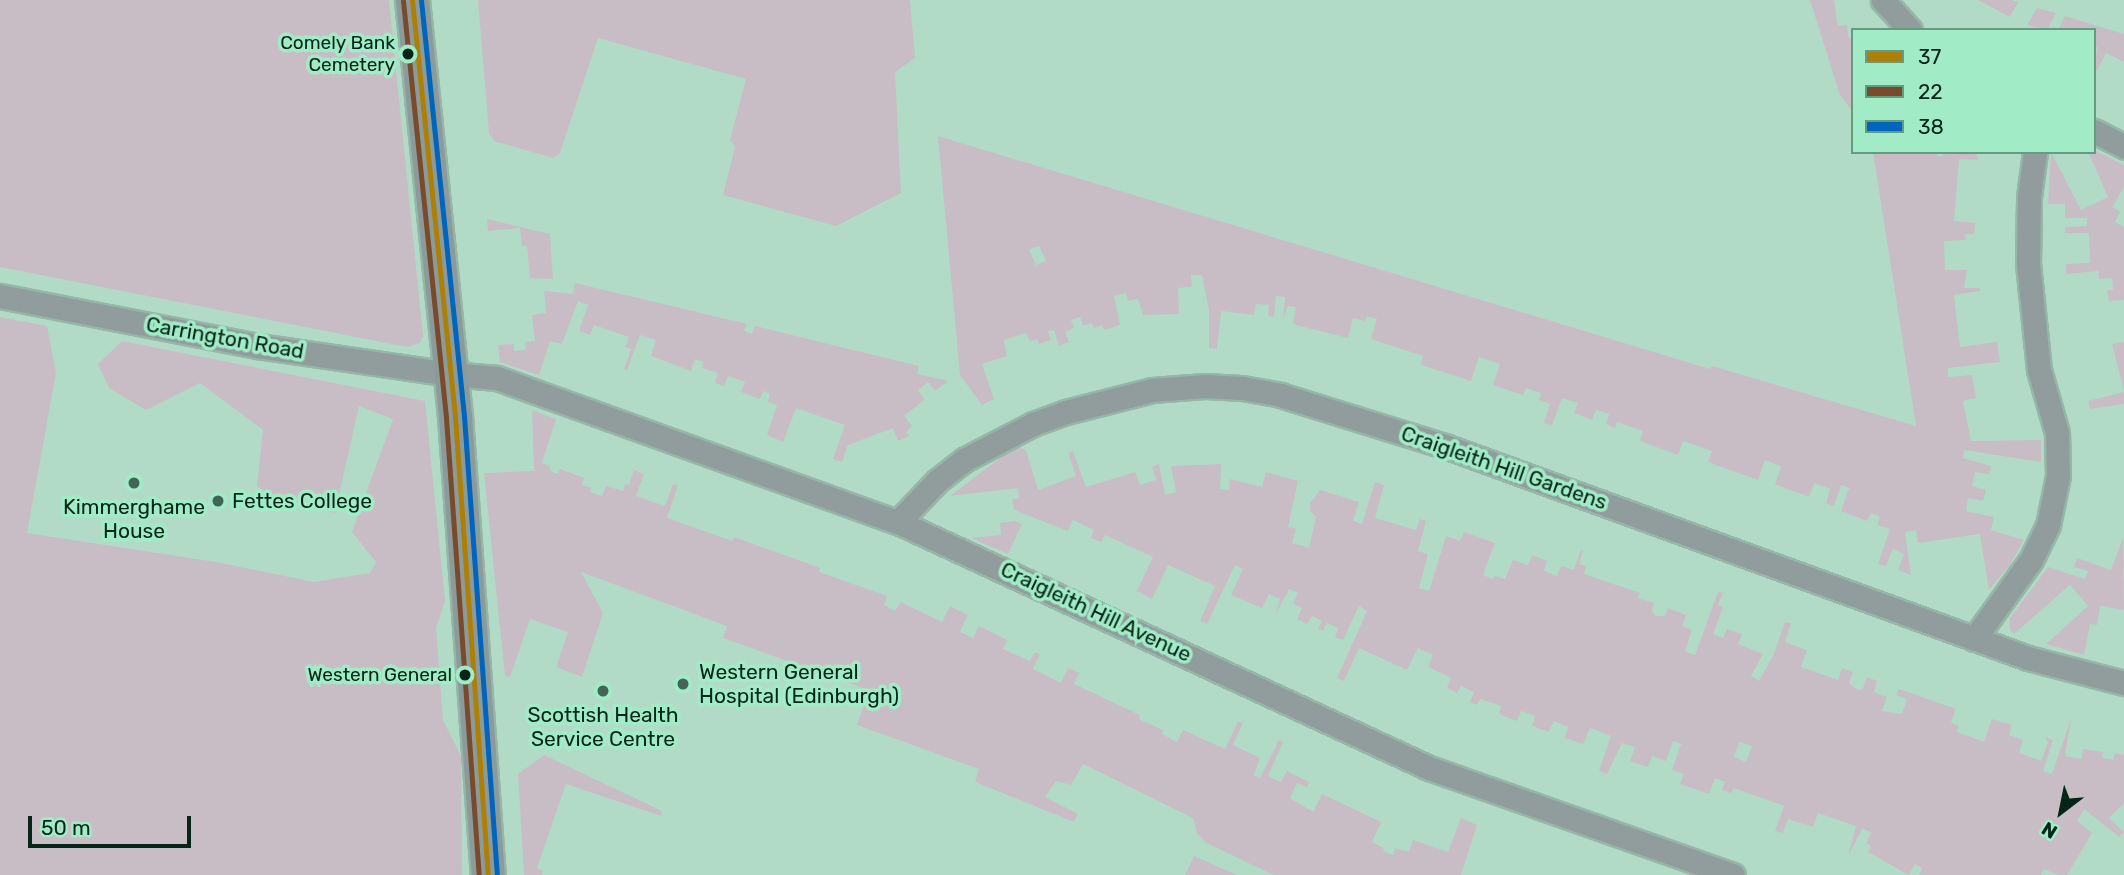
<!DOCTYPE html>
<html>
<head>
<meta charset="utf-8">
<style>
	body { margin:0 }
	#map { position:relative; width:2124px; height:875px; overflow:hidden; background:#b2dbc7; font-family:Rubik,sans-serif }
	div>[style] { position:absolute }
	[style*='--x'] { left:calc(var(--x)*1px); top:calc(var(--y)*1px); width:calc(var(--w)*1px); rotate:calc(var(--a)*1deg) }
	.green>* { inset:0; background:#c8bdc5 }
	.roads { filter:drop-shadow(2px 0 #96b7a8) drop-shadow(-2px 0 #96b7a8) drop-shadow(0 2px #96b7a8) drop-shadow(0 -2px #96b7a8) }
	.street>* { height:23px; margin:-11.5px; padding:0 11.5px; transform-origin:11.5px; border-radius:11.5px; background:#919c9d }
	.secondary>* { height:33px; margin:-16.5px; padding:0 16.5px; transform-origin:16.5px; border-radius:16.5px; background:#8b9b9b }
	.bus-1>* { height:5px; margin:-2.5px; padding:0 2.5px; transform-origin:2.5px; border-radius:2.5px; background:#ae7f07 }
	.bus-2>* { height:5px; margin:-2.5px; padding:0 2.5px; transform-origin:2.5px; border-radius:2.5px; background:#7a4b2a }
	.bus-3>* { height:5px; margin:-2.5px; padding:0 2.5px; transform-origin:2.5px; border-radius:2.5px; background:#0065bd }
	.dots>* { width:19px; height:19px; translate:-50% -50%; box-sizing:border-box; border:4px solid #a1ecc7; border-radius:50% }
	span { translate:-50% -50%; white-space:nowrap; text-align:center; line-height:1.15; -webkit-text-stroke:7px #a1ecc7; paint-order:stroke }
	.bus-label { font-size:19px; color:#052518 }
	.right { translate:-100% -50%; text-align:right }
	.street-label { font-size:21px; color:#052518 }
	.poi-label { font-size:21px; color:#052518 }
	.left { translate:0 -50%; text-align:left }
	.legend { position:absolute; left:1851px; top:28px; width:245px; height:126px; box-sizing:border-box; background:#a1ecc7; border:2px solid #639c81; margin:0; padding:9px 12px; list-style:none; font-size:21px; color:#052518 }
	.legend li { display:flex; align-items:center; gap:14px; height:35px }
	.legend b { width:35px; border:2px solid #639c81 }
	.north { position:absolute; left:2026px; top:777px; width:70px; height:70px; -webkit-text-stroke:5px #a1ecc7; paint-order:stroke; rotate:212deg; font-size:19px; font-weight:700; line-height:28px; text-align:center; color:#052518 }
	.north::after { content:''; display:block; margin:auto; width:24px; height:32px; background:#052518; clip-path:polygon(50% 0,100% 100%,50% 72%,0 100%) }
	.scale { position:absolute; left:28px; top:816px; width:163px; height:32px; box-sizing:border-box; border:4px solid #052518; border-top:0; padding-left:9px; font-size:21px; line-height:24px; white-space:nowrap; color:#052518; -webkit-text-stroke:5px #a1ecc7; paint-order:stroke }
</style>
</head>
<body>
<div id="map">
	<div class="green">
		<i style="clip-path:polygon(0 0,389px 0,423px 336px,420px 343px,407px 347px,0 267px)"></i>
		<i style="clip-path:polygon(478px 0,910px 0,915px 58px,895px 72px,901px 193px,836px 226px,723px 195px,735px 147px,730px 140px,746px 79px,598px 38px,560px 153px,553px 158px,494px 141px,489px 133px)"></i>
		<i style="clip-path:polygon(1810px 0,1834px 0,1838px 26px,1847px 25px,1849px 38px,1853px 38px,1853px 112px,1840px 95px)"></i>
		<i style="clip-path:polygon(1978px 0,2011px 0,2018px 2px,2010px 17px)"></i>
		<i style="clip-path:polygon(2037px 8px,2056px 13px,2047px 30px,2027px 25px)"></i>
		<i style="clip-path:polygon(2065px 16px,2124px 34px,2124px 62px,2106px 53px,2094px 76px,2097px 47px,2094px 46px,2094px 30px,2062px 30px,2059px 28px)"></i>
		<i style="clip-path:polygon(evenodd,938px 136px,1710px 369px,1712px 366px,1916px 426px,1873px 152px,1932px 152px,1941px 157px,1944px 152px,1976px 152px,1978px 160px,1959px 159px,1954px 221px,1975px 223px,1974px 234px,1965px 234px,1966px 240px,1944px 241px,1945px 270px,1967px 270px,1964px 288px,1980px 288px,1980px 291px,1954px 295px,1960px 347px,1997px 342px,2000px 362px,1948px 368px,1948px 377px,1972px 375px,1976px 398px,1963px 401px,1971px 441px,2041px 440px,2041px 462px,1964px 450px,1963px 458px,1991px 466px,1989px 474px,1975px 472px,1972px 486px,1986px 490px,1983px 501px,1968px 498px,1966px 511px,1994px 517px,1991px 530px,2024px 540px,2010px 565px,1989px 590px,1980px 534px,1918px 543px,1916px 530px,1905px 532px,1911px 575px,1898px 570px,1904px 554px,1893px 549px,1886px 566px,1878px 564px,1890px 529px,1877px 525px,1880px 517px,1871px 513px,1867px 521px,1841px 511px,1849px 488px,1841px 485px,1834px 506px,1826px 503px,1830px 489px,1814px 483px,1809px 497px,1775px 484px,1781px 466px,1765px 460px,1758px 480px,1708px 462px,1712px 451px,1683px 441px,1678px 455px,1640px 441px,1643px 431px,1617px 422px,1615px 428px,1606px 424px,1609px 414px,1596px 410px,1592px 420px,1574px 413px,1578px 403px,1562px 398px,1552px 425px,1544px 423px,1550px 404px,1539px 400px,1541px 393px,1526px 388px,1523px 395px,1493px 385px,1500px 364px,1479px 357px,1471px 381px,1421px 365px,1423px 356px,1371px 339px,1377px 319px,1367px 316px,1365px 321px,1353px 318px,1348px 338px,1296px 325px,1293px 323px,1296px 307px,1288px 306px,1283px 320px,1285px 297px,1276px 296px,1274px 317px,1268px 316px,1269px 305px,1256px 304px,1254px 315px,1221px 311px,1217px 349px,1209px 348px,1209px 311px,1202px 275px,1191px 275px,1192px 287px,1178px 288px,1179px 314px,1143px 315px,1138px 299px,1128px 301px,1126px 293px,1114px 296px,1120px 325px,1104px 330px,1102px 325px,1094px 328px,1092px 323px,1083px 326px,1080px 317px,1071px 320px,1074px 328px,1065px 332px,1069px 342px,1059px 346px,1054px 330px,1048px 331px,1051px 340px,1039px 344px,1037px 339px,1030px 341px,1026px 333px,1004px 340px,1007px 356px,982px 364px,994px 399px,982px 405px,960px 375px,938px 136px,1039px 246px,1046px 261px,1036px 265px,1029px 250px,1039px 246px)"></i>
		<i style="clip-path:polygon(2094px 150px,2124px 165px,2124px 186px,2113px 207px,2120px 212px,2115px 222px,2124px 227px,2124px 300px,2109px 301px,2107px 290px,2113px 290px,2112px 278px,2099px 279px,2098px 271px,2066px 274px,2066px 264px,2090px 263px,2089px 233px,2065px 233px,2065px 227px,2087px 226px,2087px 218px,2065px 218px,2065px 204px,2048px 204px,2051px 152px,2081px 210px,2108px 197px,2088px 152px)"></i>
		<i style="clip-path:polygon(487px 219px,550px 234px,553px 279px,530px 278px,527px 246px,522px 246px,520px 228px,488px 231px)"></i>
		<i style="clip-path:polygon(575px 283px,747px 324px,744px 331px,752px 334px,755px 326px,919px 366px,917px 374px,948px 381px,935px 391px,928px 382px,918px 390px,925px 399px,904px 416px,912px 426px,906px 432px,909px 436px,898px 441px,893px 428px,848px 445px,842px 462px,833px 459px,845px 425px,796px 408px,783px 442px,767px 435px,777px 405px,768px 402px,770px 394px,763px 391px,760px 399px,741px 392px,745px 382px,728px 376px,724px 386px,715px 383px,718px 373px,702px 368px,703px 362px,695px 359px,691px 371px,651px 356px,656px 340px,640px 335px,627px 370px,624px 369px,631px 349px,625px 347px,629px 337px,594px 325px,590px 335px,579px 331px,588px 305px,578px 301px,562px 344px,550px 341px,539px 375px,500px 362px,498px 345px,514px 344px,514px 351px,526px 350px,525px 342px,535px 341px,532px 315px,546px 313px,544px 291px,573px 294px)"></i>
		<i style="clip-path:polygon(0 317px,47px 326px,56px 373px,27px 533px,216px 562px,314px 582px,370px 573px,376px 562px,352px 532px,393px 419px,359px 406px,335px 513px,277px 500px,257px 486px,263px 430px,200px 383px,146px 410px,109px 388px,98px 364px,122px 341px,425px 401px,445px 601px,436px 628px,443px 720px,461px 756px,462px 875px,0 875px)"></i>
		<i style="clip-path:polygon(2124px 342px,2124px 391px,2112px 344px)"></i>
		<i style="clip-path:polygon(2124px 392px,2124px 404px,2090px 409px,2088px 401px)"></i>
		<i style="clip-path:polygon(532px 410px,556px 419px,542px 463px,550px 466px,550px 471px,558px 474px,560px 469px,584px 478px,582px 485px,591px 488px,590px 492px,602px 496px,606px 486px,623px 491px,625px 484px,629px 485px,634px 470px,644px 474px,636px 496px,665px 506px,673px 484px,678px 485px,667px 518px,732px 541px,734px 537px,820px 568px,819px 572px,887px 596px,884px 605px,895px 611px,901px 602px,942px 622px,950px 606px,968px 615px,960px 632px,973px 638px,979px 626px,1007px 640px,1003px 649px,1030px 661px,1035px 652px,1040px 654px,1033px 669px,1061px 683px,1068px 668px,1075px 671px,1079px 673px,1074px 684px,1140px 715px,1139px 719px,1163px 730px,1162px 734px,1177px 742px,1183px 730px,1225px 749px,1238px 721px,1243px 723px,1233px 745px,1260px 758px,1254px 775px,1260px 778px,1279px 740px,1283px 742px,1268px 776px,1281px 782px,1287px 771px,1309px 782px,1307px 787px,1297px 783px,1290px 798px,1313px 812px,1322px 794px,1381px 822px,1372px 842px,1384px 848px,1383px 851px,1393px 855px,1395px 848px,1409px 852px,1413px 840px,1448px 852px,1461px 818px,1477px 825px,1461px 875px,1273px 875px,1205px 842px,1197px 833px,1193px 818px,1083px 764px,1071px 785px,1056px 781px,1045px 797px,1078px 814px,1074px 822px,975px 782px,979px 769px,857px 725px,869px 690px,723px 638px,727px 626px,581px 572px,603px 613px,582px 677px,556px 667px,568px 632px,530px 619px,510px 677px,505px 676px,484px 473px,534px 471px)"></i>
		<i style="clip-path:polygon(evenodd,1016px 446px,1026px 450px,1038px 490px,1076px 476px,1068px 453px,1073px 451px,1086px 487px,1135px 472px,1140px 485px,1156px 480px,1152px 467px,1159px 464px,1165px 495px,1176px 492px,1171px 466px,1221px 464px,1220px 489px,1229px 490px,1230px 479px,1262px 487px,1266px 472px,1298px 481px,1288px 527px,1296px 529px,1292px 543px,1309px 548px,1316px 517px,1310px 511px,1310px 503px,1320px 490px,1359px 502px,1353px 521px,1362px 524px,1375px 482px,1384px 485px,1375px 518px,1416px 530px,1420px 519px,1426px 521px,1418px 551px,1428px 554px,1419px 588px,1429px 591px,1446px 536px,1460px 541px,1464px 532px,1495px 543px,1483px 575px,1493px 579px,1495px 576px,1505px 579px,1513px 560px,1528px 565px,1532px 555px,1547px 561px,1544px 571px,1557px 576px,1561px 566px,1574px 570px,1581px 550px,1583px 551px,1579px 564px,1586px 566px,1584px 574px,1640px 593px,1638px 598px,1654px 603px,1652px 611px,1655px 616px,1665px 616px,1668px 608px,1686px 615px,1682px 626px,1692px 630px,1685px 651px,1695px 655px,1718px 592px,1723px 593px,1718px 605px,1723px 607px,1713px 634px,1723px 638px,1727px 629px,1742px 634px,1738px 644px,1763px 654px,1751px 676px,1759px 681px,1773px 656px,1785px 622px,1791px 623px,1785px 642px,1807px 650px,1801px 667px,1838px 680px,1842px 668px,1853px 672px,1849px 683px,1858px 690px,1863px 688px,1867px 677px,1877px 681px,1874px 692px,1887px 697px,1882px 711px,1902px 714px,1907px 699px,1896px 695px,1899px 689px,1956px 709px,1951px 723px,1959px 726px,1957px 732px,1984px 742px,1992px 719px,2012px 725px,2009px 735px,2023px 740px,2019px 753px,2041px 761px,2048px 742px,2045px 737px,2053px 740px,2043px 771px,2052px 774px,2071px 719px,2065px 756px,2082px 759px,2083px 749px,2103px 752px,2102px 758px,2113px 760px,2115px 753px,2124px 755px,2124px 803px,2109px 818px,2124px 832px,2119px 837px,2084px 809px,2077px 821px,2092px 833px,2067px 875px,2057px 875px,2044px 869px,2041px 875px,1919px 875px,1922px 868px,1915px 864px,1909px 875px,1868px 852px,1871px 846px,1866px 843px,1871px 833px,1863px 828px,1848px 856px,1856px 826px,1818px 813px,1813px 827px,1788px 819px,1783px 833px,1775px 831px,1784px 806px,1734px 788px,1731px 793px,1722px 790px,1725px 782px,1715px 778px,1709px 794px,1680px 784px,1684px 774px,1672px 770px,1681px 744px,1673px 741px,1666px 761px,1652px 756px,1648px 767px,1630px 761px,1635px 747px,1622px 743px,1607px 774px,1599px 771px,1611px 736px,1590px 728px,1583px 744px,1565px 738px,1568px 727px,1554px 721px,1549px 732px,1532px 726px,1535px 716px,1521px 711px,1517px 721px,1499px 714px,1501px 706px,1480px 699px,1477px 705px,1470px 702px,1474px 692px,1461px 686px,1457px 693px,1447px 688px,1451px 678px,1428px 667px,1433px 655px,1418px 648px,1407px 670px,1359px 648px,1344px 681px,1337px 678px,1367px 611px,1359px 606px,1343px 640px,1335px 637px,1338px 628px,1327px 623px,1323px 631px,1318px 629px,1322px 621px,1312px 616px,1307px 624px,1297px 619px,1302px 608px,1293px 604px,1298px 593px,1289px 589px,1276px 614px,1280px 599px,1269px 594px,1262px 608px,1231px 595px,1243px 569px,1235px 565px,1207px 624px,1200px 621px,1215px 586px,1168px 565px,1152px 599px,1137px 591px,1153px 557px,1105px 535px,1101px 542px,1091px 538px,1094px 530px,1073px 520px,1068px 531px,1014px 510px,1012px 499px,1019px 498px,1018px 488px,950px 496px,1016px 446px,1739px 742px,1752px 746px,1746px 762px,1734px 757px,1739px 742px)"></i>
		<i style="clip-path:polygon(1015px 521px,1022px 524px,1008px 554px,971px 538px,1001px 535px,1000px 523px)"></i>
		<i style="clip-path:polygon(2123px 538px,2124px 610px,2100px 606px,2097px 625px,2090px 624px,2084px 655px,2046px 644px,2088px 606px,2070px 585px,2014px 634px,2010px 630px,2010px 618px,2048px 567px,2085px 579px,2088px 571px,2074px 567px,2077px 558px,2111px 570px)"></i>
		<i style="clip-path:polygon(544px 755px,662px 811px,661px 816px,566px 784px,537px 868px,543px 871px,542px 875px,524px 875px,518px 774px)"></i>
		<i style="clip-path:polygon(1194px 856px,1237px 875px,1185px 875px)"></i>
	</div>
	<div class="roads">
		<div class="street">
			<i style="--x:1883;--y:0;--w:40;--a:48"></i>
			<i style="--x:2094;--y:131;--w:34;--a:27"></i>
			<i style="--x:0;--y:296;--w:263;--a:11"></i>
			<i style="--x:258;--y:346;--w:195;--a:8.3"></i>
			<i style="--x:451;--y:374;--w:46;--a:5"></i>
			<i style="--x:497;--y:378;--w:426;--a:19.8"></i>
			<i style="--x:898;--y:522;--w:585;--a:24.86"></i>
			<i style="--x:1429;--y:768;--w:322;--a:19.4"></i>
			<i style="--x:898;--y:522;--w:57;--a:-46.4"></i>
			<i style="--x:937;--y:481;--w:34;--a:-38"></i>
			<i style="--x:964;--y:460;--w:78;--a:-27.6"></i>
			<i style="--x:1033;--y:424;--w:35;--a:-20"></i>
			<i style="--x:1066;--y:412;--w:89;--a:-14.3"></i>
			<i style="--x:1152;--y:390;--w:53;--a:-4.3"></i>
			<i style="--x:1205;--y:386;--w:37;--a:3"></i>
			<i style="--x:1242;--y:388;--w:39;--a:10"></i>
			<i style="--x:1280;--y:395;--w:173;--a:17.2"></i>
			<i style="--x:1445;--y:446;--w:620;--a:19.98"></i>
			<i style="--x:2028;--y:658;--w:99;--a:14.6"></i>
			<i style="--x:1974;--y:639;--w:97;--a:-54.2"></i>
			<i style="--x:2031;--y:560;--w:39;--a:-64"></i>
			<i style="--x:2048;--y:525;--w:50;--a:-78.5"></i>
			<i style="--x:2058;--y:476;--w:43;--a:-91.3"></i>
			<i style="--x:2057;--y:433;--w:66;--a:-105.9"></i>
			<i style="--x:2039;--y:370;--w:107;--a:-95.9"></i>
			<i style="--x:2028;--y:264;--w:67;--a:-89.1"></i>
			<i style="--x:2029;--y:197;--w:45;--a:-82.4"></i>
		</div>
		<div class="secondary">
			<i style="--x:412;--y:0;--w:419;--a:84.1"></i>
			<i style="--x:455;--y:417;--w:459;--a:85.9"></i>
		</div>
	</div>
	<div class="bus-1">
		<i style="--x:412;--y:0;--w:419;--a:84.1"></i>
		<i style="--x:455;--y:417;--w:459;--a:85.9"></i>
	</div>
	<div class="bus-2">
		<i style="--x:403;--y:1;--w:419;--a:84.1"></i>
		<i style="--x:446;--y:418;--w:458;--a:85.9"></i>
	</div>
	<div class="bus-3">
		<i style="--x:421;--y:0;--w:418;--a:84.1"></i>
		<i style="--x:464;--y:416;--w:459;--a:85.9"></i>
	</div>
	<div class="dots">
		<i style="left:408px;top:54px;background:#052518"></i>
		<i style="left:134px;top:483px;background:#426555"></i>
		<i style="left:218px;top:501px;background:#426555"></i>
		<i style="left:465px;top:675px;background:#052518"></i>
		<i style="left:683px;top:684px;background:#426555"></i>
		<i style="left:603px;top:691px;background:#426555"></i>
	</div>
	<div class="bus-label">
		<span class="right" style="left:395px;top:54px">Comely Bank<br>Cemetery</span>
		<span class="right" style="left:452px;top:675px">Western General</span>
	</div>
	<div class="street-label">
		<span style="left:225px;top:338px;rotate:10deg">Carrington Road</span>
		<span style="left:1504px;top:468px;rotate:19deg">Craigleith Hill Gardens</span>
		<span style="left:1096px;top:612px;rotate:25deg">Craigleith Hill Avenue</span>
	</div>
	<div class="poi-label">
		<span class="left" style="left:232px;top:501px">Fettes College</span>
		<span style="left:134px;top:519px">Kimmerghame<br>House</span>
		<span class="left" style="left:699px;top:684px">Western General<br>Hospital (Edinburgh)</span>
		<span style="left:603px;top:727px">Scottish Health<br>Service Centre</span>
	</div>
	<ul class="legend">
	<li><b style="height:9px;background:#ae7f07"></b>37</li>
	<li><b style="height:9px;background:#7a4b2a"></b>22</li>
	<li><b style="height:9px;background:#0065bd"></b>38</li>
	</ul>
	<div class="north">N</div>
	<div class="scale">50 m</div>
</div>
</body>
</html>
